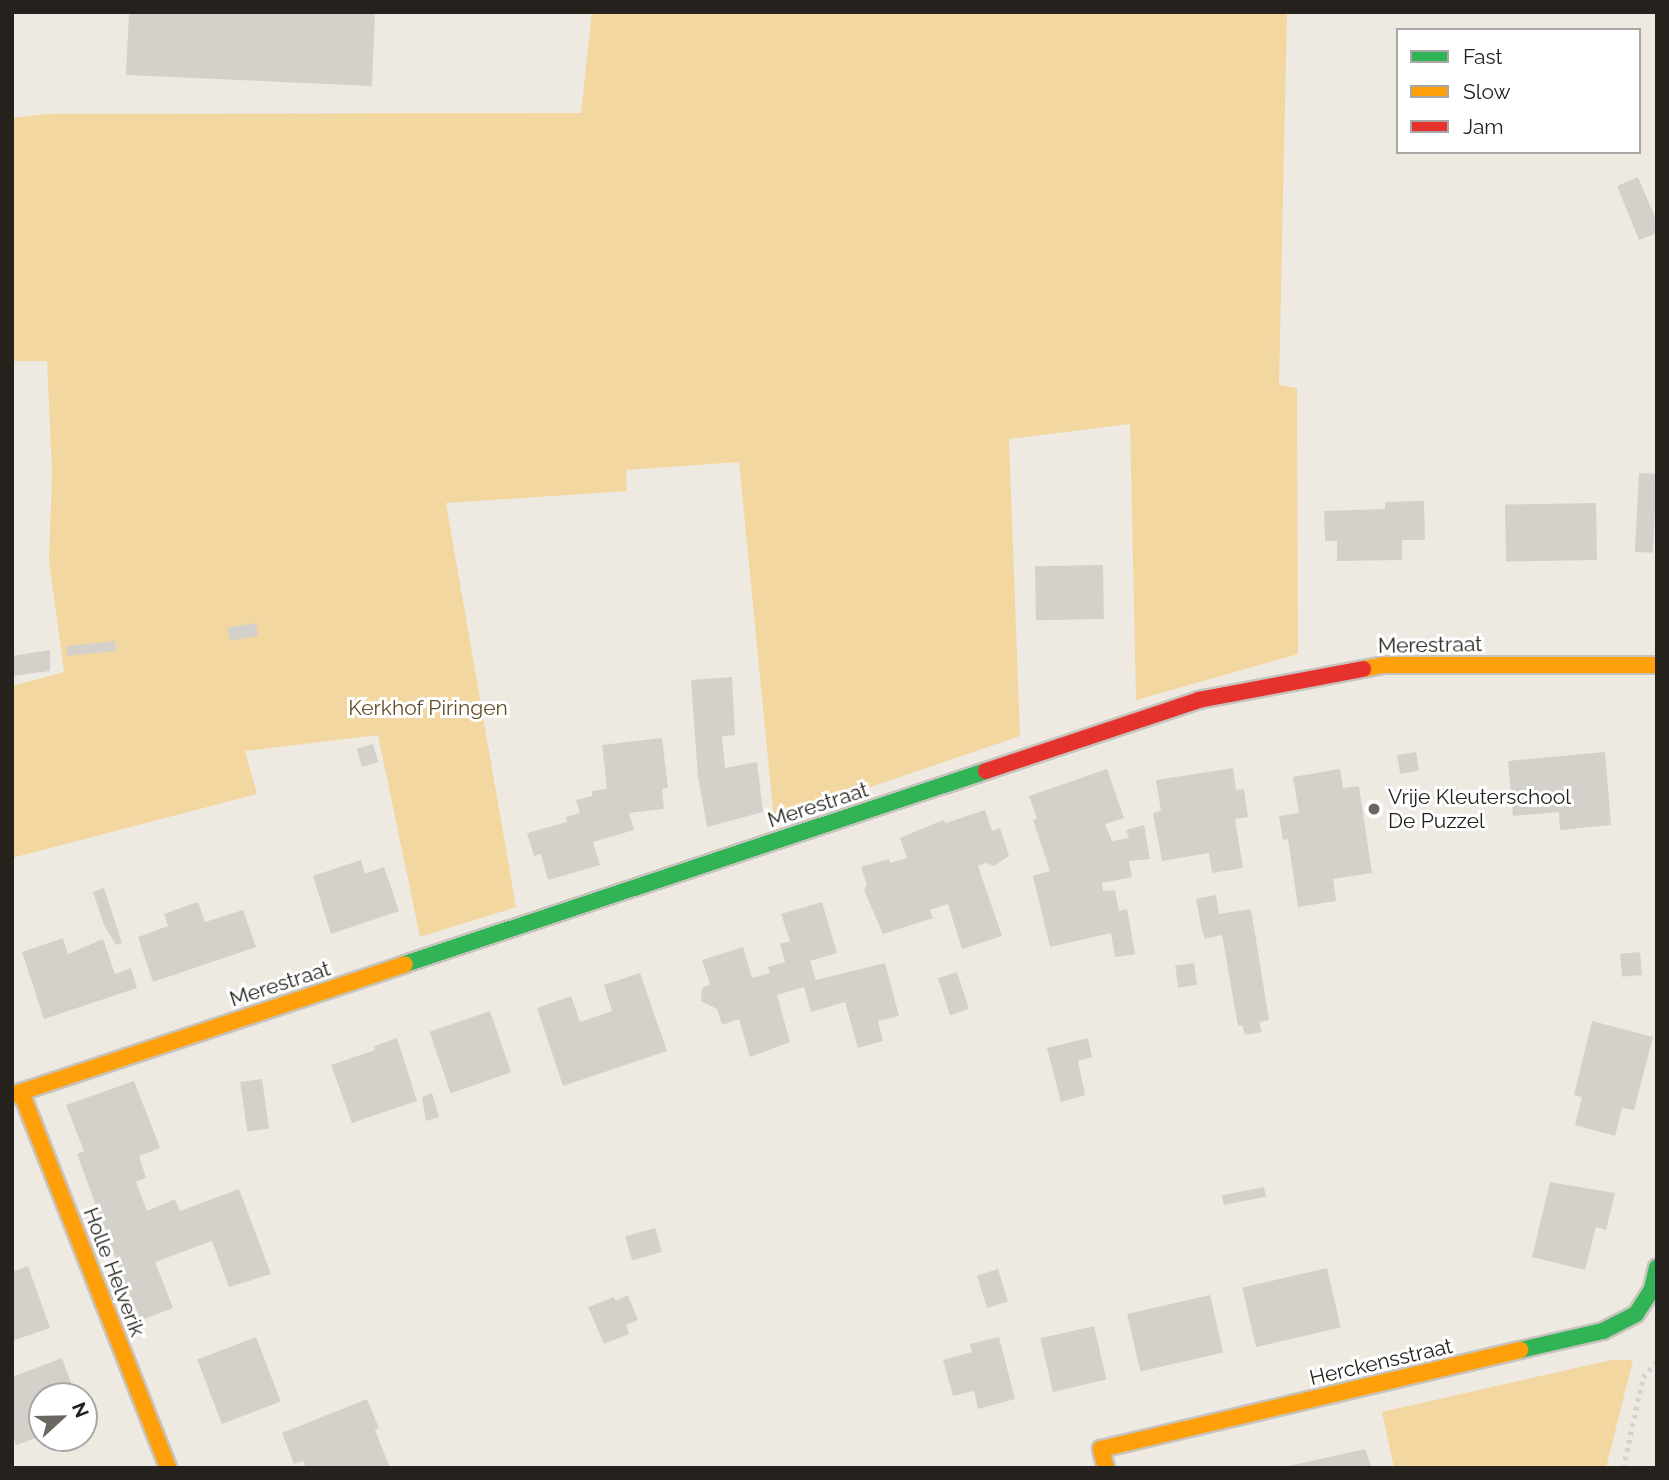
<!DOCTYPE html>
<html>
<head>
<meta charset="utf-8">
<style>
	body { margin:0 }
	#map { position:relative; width:1669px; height:1480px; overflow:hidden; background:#eeeae2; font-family:Raleway,sans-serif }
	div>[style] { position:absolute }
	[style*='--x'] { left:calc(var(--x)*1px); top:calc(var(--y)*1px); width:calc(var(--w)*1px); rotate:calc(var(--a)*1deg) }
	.green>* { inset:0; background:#f3d7a0 }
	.building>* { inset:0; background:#d4d1cb; transform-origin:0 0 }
	.path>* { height:4.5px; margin-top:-2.25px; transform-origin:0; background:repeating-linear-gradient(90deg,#d4d2d0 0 3.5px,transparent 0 8.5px) }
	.roads { filter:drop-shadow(2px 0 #c7c4be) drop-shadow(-2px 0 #c7c4be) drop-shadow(0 2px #c7c4be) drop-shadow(0 -2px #c7c4be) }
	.fast>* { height:16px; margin:-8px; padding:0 8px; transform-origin:8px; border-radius:8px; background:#30b455 }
	.slow>* { height:16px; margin:-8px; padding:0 8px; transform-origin:8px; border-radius:8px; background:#ff9f0a }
	.jam>* { height:16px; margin:-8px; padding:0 8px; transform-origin:8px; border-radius:8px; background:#e5322d }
	.dots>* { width:19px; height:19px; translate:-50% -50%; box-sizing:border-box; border:4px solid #fff; border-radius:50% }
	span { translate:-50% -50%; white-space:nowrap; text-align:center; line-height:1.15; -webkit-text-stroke:6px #fff; paint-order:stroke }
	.street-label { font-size:21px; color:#25221d }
	.park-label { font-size:21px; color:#634f28 }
	.poi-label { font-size:21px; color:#25221d }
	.left { translate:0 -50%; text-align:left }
	.frame { position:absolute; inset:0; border:14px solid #25221d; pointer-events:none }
	.legend { position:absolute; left:1396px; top:28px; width:245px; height:126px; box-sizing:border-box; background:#fff; border:2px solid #a8a7a5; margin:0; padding:9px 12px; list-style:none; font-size:21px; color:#25221d }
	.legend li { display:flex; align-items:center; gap:14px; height:35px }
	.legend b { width:35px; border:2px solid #a8a7a5 }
	.north { position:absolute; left:28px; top:1382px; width:70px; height:70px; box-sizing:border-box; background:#fff; border:2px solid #a8a7a5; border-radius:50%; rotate:68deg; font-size:19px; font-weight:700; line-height:28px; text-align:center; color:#25221d }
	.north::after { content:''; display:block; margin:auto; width:24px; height:32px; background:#6b6862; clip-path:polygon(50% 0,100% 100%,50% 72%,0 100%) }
</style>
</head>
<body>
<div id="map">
	<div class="green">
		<i style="clip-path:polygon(592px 12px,1287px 12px,1279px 385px,1297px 388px,1298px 654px,1136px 700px,1130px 424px,1009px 439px,1020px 736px,774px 820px,739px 462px,626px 470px,627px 491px,446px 503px,516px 907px,420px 937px,378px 735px,245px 751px,257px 794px,12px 858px,12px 686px,64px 672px,49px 560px,52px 473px,47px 361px,12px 361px,12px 118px,47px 114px,581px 113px)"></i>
		<i style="clip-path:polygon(1611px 1360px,1633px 1360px,1606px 1468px,1394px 1468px,1382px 1412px)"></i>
	</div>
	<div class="building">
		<i style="clip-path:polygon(129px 12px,375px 12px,372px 86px,126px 75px)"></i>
		<i style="clip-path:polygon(1638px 177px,1657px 222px,1657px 233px,1639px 240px,1617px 186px)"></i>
		<i style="left:1639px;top:473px;width:18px;height:79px;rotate:3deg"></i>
		<i style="clip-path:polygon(1424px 501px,1425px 540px,1402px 540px,1402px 560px,1337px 561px,1337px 541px,1325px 541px,1324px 511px,1385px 509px,1385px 502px)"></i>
		<i style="left:1596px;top:503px;width:57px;height:91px;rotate:89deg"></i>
		<i style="left:1103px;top:565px;width:54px;height:68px;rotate:89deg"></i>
		<i style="left:256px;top:623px;width:13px;height:29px;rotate:81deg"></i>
		<i style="left:115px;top:641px;width:10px;height:49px;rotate:84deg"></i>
		<i style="clip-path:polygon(50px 650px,50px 671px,12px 676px,12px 656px)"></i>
		<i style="clip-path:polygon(732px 677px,735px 735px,722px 736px,725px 768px,757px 762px,763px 812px,707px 827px,698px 777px,691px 680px)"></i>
		<i style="clip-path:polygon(662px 738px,668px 788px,662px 789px,664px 809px,629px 813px,634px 830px,593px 842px,600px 865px,548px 880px,541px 854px,534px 856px,527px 833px,567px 822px,566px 817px,580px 813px,576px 800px,592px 796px,592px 791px,607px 789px,602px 745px)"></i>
		<i style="left:373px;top:744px;width:19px;height:17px;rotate:74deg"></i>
		<i style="left:1416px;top:752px;width:19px;height:19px;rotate:81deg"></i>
		<i style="clip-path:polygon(1605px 752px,1611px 825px,1560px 830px,1559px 812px,1513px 816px,1508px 761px)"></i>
		<i style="clip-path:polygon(1233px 768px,1236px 790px,1244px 789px,1248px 817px,1235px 819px,1243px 868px,1212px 873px,1209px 853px,1162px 861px,1153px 813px,1161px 811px,1156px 780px)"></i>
		<i style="clip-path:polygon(1107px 769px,1124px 818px,1105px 824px,1112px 841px,1129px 838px,1126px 830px,1144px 825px,1150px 859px,1129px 861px,1132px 877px,1102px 883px,1103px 891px,1115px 890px,1119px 911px,1127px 909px,1135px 954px,1115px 957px,1111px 933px,1050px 947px,1033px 876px,1050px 871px,1033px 820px,1037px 819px,1029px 796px)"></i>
		<i style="clip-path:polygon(1340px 769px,1343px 788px,1359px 786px,1372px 873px,1333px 879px,1336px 901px,1298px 907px,1288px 839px,1283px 840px,1279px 816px,1299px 813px,1293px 777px)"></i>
		<i style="clip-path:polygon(985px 810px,992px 831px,1000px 828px,1009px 856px,994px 866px,986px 863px,978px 866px,1002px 936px,962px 949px,948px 904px,930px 910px,933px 918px,883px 934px,864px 890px,867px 885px,861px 867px,889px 859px,890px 863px,907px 858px,900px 838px,943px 820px,946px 823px)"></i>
		<i style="clip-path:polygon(361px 860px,365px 874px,384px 867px,399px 911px,331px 934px,313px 876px)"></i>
		<i style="clip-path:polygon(104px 888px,122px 943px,116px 945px,104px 925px,93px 892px)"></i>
		<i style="clip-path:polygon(1216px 895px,1219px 914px,1251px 909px,1269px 1020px,1259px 1022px,1262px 1032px,1245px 1035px,1242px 1025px,1238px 1026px,1222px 935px,1205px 939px,1202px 930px,1196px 899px)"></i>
		<i style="clip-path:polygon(198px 902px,205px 922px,243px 910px,256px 947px,153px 982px,138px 937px,168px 926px,164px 914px)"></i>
		<i style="clip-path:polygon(822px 902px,837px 953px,810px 961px,816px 980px,885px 963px,899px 1016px,878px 1021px,883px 1041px,858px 1048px,845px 1002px,811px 1012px,804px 987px,777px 995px,790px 1042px,750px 1057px,739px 1019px,722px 1025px,717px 1009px,701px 1001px,702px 988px,710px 984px,702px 960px,743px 947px,752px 978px,770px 973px,768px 967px,785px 962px,780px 944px,790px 941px,781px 914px)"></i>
		<i style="clip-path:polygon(63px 938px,68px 954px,103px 939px,115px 974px,131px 968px,137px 988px,44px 1019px,22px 952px)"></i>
		<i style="left:1640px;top:952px;width:23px;height:20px;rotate:85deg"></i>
		<i style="left:1194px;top:963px;width:22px;height:19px;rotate:82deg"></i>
		<i style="left:957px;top:972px;width:39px;height:20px;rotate:72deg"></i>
		<i style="clip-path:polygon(640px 973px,667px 1051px,563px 1086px,537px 1008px,571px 996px,580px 1022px,612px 1011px,604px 985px)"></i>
		<i style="left:490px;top:1011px;width:65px;height:64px;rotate:71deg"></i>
		<i style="clip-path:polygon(1592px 1021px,1653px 1037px,1634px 1110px,1622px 1108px,1615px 1136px,1575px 1125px,1582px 1097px,1574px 1095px)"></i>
		<i style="clip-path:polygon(397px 1038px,417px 1101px,352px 1123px,331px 1065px,375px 1050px,374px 1046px)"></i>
		<i style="clip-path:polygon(1088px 1038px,1092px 1057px,1078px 1061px,1085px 1095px,1061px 1102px,1047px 1048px)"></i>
		<i style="left:262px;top:1079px;width:50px;height:22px;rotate:82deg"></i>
		<i style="clip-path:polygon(134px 1081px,160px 1148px,139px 1156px,146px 1178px,136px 1182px,147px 1211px,175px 1199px,180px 1211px,239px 1189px,271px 1274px,229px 1287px,212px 1241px,155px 1262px,173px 1308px,139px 1321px,77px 1154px,84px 1151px,66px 1105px)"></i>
		<i style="clip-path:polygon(432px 1093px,439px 1117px,426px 1121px,422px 1097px)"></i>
		<i style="clip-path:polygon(1550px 1182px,1615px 1193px,1606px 1230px,1596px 1227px,1585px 1270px,1532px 1257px)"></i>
		<i style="left:1264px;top:1187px;width:10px;height:43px;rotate:79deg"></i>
		<i style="left:655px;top:1228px;width:25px;height:31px;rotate:74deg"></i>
		<i style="clip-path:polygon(28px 1266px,50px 1328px,12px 1341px,12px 1272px)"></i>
		<i style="left:1327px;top:1268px;width:61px;height:87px;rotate:77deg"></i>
		<i style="left:998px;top:1269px;width:34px;height:22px;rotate:73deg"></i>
		<i style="clip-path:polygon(628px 1295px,638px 1320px,626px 1325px,629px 1334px,604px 1344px,588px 1307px,614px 1297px,616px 1301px)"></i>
		<i style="left:1210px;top:1295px;width:59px;height:85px;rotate:77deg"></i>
		<i style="left:1094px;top:1326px;width:55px;height:55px;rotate:77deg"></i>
		<i style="left:256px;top:1337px;width:69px;height:63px;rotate:69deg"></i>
		<i style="clip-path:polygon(999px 1337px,1015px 1399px,978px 1409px,974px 1391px,953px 1396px,943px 1360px,972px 1352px,970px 1344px)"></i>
		<i style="clip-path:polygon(62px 1358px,76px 1396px,42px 1396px,42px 1436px,16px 1445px,12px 1435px,12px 1377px)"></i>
		<i style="clip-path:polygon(367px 1399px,379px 1428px,375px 1430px,390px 1468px,306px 1468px,303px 1461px,294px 1464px,282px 1433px)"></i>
		<i style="clip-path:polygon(1365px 1449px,1372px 1468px,1284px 1468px,1284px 1467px)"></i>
	</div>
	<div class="path">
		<i style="--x:1623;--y:1468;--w:93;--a:-77.6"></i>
		<i style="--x:1643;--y:1377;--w:21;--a:-49"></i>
	</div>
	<div class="roads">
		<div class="fast">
			<i style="--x:405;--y:964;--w:612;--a:-18.38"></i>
			<i style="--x:1520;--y:1350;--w:85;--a:-12.9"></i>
			<i style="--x:1603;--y:1331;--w:37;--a:-27"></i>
			<i style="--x:1636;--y:1314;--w:30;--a:-57"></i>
			<i style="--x:1652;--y:1289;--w:22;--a:-77"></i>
		</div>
		<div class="slow">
			<i style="--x:1363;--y:669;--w:21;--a:-11"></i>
			<i style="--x:1384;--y:665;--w:273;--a:0"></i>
			<i style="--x:21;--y:1092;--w:404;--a:68.6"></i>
			<i style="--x:12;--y:1095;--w:414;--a:-18.4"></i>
			<i style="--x:1106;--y:1468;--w:20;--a:-105"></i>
			<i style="--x:1101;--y:1449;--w:431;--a:-13.3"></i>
		</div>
		<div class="jam">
			<i style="--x:986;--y:771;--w:225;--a:-18.4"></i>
			<i style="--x:1199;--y:700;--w:167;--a:-10.7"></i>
		</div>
	</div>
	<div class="dots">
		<i style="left:1374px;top:809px;background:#6b6862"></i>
	</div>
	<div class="street-label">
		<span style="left:1430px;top:645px;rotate:-1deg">Merestraat</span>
		<span style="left:818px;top:805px;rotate:-18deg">Merestraat</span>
		<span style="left:280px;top:984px;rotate:-18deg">Merestraat</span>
		<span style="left:114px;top:1272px;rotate:69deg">Holle Helverik</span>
		<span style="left:1381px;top:1362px;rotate:-13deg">Herckensstraat</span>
	</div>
	<div class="park-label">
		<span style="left:428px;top:708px">Kerkhof Piringen</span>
	</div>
	<div class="poi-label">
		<span class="left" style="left:1388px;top:809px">Vrije Kleuterschool<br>De Puzzel</span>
	</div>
	<div class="frame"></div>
	<ul class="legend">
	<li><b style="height:9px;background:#30b455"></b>Fast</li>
	<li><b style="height:9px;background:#ff9f0a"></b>Slow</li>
	<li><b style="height:9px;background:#e5322d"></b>Jam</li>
	</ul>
	<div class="north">N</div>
</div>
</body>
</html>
